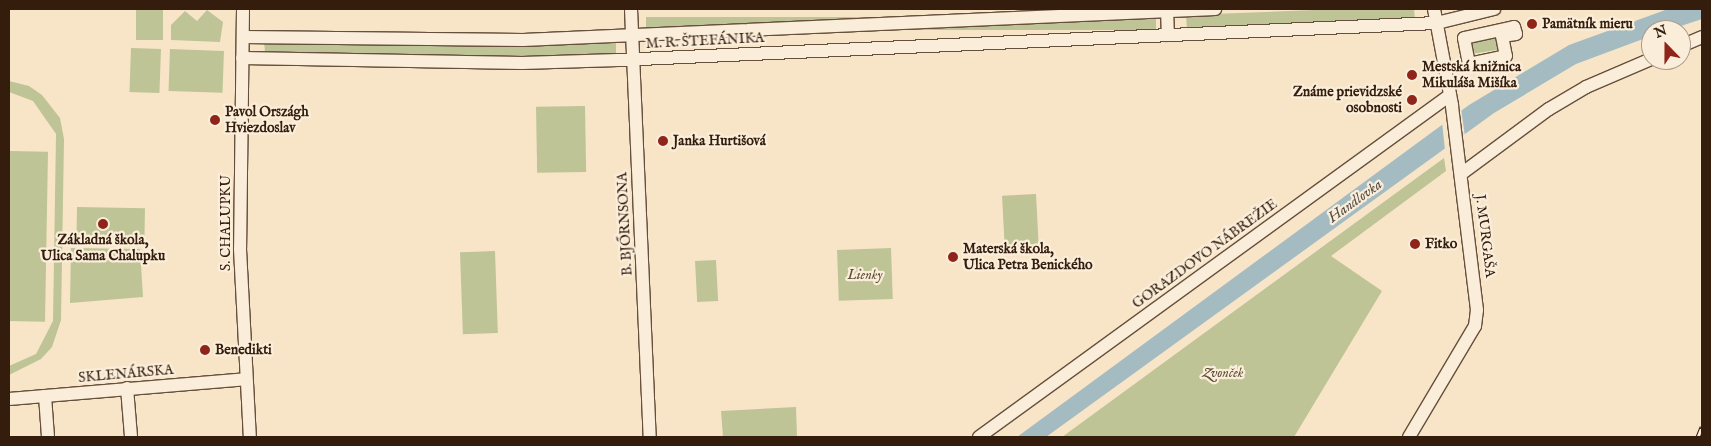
<!DOCTYPE html>
<html>
<head>
<meta charset="utf-8">
<style>
	body { margin:0 }
	#map { position:relative; width:1711px; height:446px; overflow:hidden; background:#f8e5c8; font-family:"IM FELL English",serif }
	div>[style] { position:absolute }
	[style*='--x'] { left:calc(var(--x)*1px); top:calc(var(--y)*1px); width:calc(var(--w)*1px); rotate:calc(var(--a)*1deg) }
	.green>* { inset:0; background:#bec495; transform-origin:0 0 }
	.water>* { inset:0; background:#a4bcc1 }
	.pier>* { inset:0; background:#f8e5c8 }
	.roads { filter:drop-shadow(1px 0 #664f3c) drop-shadow(-1px 0 #664f3c) drop-shadow(0 1px #664f3c) drop-shadow(0 -1px #664f3c) }
	.minor>* { height:12px; margin:-6px; padding:0 6px; transform-origin:6px; border-radius:6px; background:#faeedb }
	.rail>* { height:5px; margin-top:-2.5px; transform-origin:0; background:repeating-linear-gradient(90deg,#faeedb 0 9px,#351d0d 0 18px); box-sizing:border-box; border-block:1px solid #351d0d }
	.dots>* { width:14px; height:14px; translate:-50% -50%; box-sizing:border-box; border:2px solid #faeedb; border-radius:50% }
	span { translate:-50% -50%; white-space:nowrap; text-align:center; line-height:1.15; -webkit-text-stroke:4.5px #faeedb; paint-order:stroke }
	.poi-label { font-size:14px; color:#351d0d; font-weight:700 }
	.left { translate:0 -50%; text-align:left }
	.right { translate:-100% -50%; text-align:right }
	.street-label { font-size:14px; color:#351d0d }
	.park-label { font-size:14px; color:#5e4f36; font-style:italic }
	.water-label { font-size:15px; color:#564d43; font-style:italic }
	.frame { position:absolute; inset:0; border:10px solid #351d0d; pointer-events:none }
	.north { position:absolute; left:1641px; top:20px; width:50px; height:50px; box-sizing:border-box; background:#faeedb; border:1px solid #ab9a89; border-radius:50%; rotate:338deg; font-size:14px; font-weight:700; line-height:20px; text-align:center; color:#351d0d }
	.north::after { content:''; display:block; margin:auto; width:18px; height:22px; background:#8f2418; clip-path:polygon(50% 0,100% 100%,50% 72%,0 100%) }
</style>
</head>
<body>
<div id="map">
	<div class="green">
		<i style="left:136px;top:9px;width:27px;height:31px"></i>
		<i style="clip-path:polygon(1340px 9px,1414px 9px,1415px 19px,1187px 29px,1186px 15px)"></i>
		<i style="clip-path:polygon(207px 10px,223px 22px,220px 42px,171px 40px,171px 25px,185px 11px,197px 21px)"></i>
		<i style="left:1156px;top:17px;width:13px;height:510px;rotate:90deg"></i>
		<i style="left:1496px;top:38px;width:12px;height:25px;rotate:81deg"></i>
		<i style="clip-path:polygon(616px 41px,616px 54px,528px 58px,265px 52px,264px 42px,385px 45px)"></i>
		<i style="left:131px;top:48px;width:30px;height:44px;rotate:2deg"></i>
		<i style="left:170px;top:49px;width:54px;height:42px;rotate:2deg"></i>
		<i style="clip-path:polygon(9px 81px,29px 86px,42px 95px,60px 118px,64px 139px,61px 320px,52px 347px,41px 359px,9px 375px,9px 366px,36px 354px,53px 321px,56px 134px,33px 101px,9px 92px)"></i>
		<i style="left:585px;top:106px;width:66px;height:49px;rotate:89deg"></i>
		<i style="left:9px;top:151px;width:39px;height:170px;rotate:1deg"></i>
		<i style="clip-path:polygon(1444px 158px,1446px 171px,1331px 256px,1382px 291px,1294px 437px,1062px 437px)"></i>
		<i style="left:1036px;top:194px;width:57px;height:34px;rotate:87deg"></i>
		<i style="left:77px;top:207px;width:68px;height:34px;rotate:1deg"></i>
		<i style="clip-path:polygon(71px 248px,140px 249px,143px 297px,70px 303px)"></i>
		<i style="left:891px;top:248px;width:51px;height:54px;rotate:88deg"></i>
		<i style="left:495px;top:251px;width:82px;height:35px;rotate:88deg"></i>
		<i style="left:716px;top:260px;width:41px;height:21px;rotate:87deg"></i>
		<i style="clip-path:polygon(796px 407px,797px 437px,723px 437px,721px 411px)"></i>
	</div>
	<div class="water">
		<i style="clip-path:polygon(1668px 9px,1702px 9px,1702px 19px,1669px 30px,1651px 30px,1651px 36px,1576px 64px,1494px 113px,1046px 437px,1017px 437px,1469px 105px,1569px 45px)"></i>
	</div>
	<div class="pier">
		<i style="clip-path:polygon(1461px 108px,1465px 137px,1445px 150px,1442px 122px)"></i>
	</div>
	<div class="roads">
		<div class="minor">
			<i style="--x:243;--y:9;--w:240;--a:90.7"></i>
			<i style="--x:240;--y:249;--w:188;--a:87"></i>
			<i style="--x:631;--y:9;--w:428;--a:87.5"></i>
			<i style="--x:1167;--y:9;--w:26;--a:88"></i>
			<i style="--x:1514;--y:27;--w:7;--a:74"></i>
			<i style="--x:1516;--y:34;--w:14;--a:172"></i>
			<i style="--x:1502;--y:36;--w:20;--a:79"></i>
			<i style="--x:1506;--y:56;--w:38;--a:168"></i>
			<i style="--x:1469;--y:64;--w:26;--a:-101"></i>
			<i style="--x:1464;--y:38;--w:51;--a:-12.4"></i>
			<i style="--x:243;--y:37;--w:280;--a:0.6"></i>
			<i style="--x:523;--y:40;--w:693;--a:-2.57"></i>
			<i style="--x:1681;--y:46;--w:23;--a:-23"></i>
			<i style="--x:242;--y:58;--w:280;--a:1"></i>
			<i style="--x:522;--y:63;--w:96;--a:-1.8"></i>
			<i style="--x:618;--y:60;--w:820;--a:-2.59"></i>
			<i style="--x:1437;--y:23;--w:59;--a:-13.8"></i>
			<i style="--x:1461;--y:174;--w:109;--a:-36.5"></i>
			<i style="--x:1549;--y:109;--w:43;--a:-30.7"></i>
			<i style="--x:1586;--y:87;--w:71;--a:-23.3"></i>
			<i style="--x:127;--y:388;--w:49;--a:85.3"></i>
			<i style="--x:45;--y:396;--w:41;--a:85.8"></i>
			<i style="--x:9;--y:399;--w:237;--a:-4.8"></i>
			<i style="--x:979;--y:437;--w:582;--a:-35.98"></i>
			<i style="--x:1409;--y:437;--w:129;--a:-59.3"></i>
			<i style="--x:1475;--y:326;--w:16;--a:-83"></i>
			<i style="--x:1477;--y:310;--w:207;--a:-97"></i>
			<i style="--x:1452;--y:105;--w:98;--a:-100.6"></i>
		</div>
	</div>
	<div class="rail">
		<i style="--x:1698;--y:437;--w:11;--a:-68"></i>
	</div>
	<div class="dots">
		<i style="left:1532px;top:24px;background:#8f2418"></i>
		<i style="left:1412px;top:75px;background:#8f2418"></i>
		<i style="left:1412px;top:100px;background:#8f2418"></i>
		<i style="left:215px;top:120px;background:#8f2418"></i>
		<i style="left:663px;top:141px;background:#8f2418"></i>
		<i style="left:103px;top:224px;background:#8f2418"></i>
		<i style="left:1415px;top:244px;background:#8f2418"></i>
		<i style="left:953px;top:257px;background:#8f2418"></i>
		<i style="left:205px;top:350px;background:#8f2418"></i>
	</div>
	<div class="poi-label">
		<span class="left" style="left:1542px;top:24px">Pamätník mieru</span>
		<span class="left" style="left:1422px;top:75px">Mestská knižnica<br>Mikuláša Mišíka</span>
		<span class="right" style="left:1402px;top:100px">Známe prievidzské<br>osobnosti</span>
		<span class="left" style="left:225px;top:120px">Pavol Országh<br>Hviezdoslav</span>
		<span class="left" style="left:673px;top:141px">Janka Hurtišová</span>
		<span style="left:103px;top:248px">Základná škola,<br>Ulica Sama Chalupku</span>
		<span class="left" style="left:1425px;top:244px">Fitko</span>
		<span class="left" style="left:963px;top:257px">Materská škola,<br>Ulica Petra Benického</span>
		<span class="left" style="left:215px;top:350px">Benedikti</span>
	</div>
	<div class="street-label">
		<span style="left:705px;top:41px;rotate:-3deg">M. R. ŠTEFÁNIKA</span>
		<span style="left:226px;top:223px;rotate:-90deg">S. CHALUPKU</span>
		<span style="left:625px;top:224px;rotate:-93deg">B. BJŐRNSONA</span>
		<span style="left:1485px;top:236px;rotate:83deg">J. MURGAŠA</span>
		<span style="left:1205px;top:254px;rotate:-36deg">GORAZDOVO NÁBREŽIE</span>
		<span style="left:126px;top:374px;rotate:-5deg">SKLENÁRSKA</span>
	</div>
	<div class="park-label">
		<span style="left:865px;top:275px">Lienky</span>
		<span style="left:1223px;top:373px">Zvonček</span>
	</div>
	<div class="water-label">
		<span style="left:1355px;top:201px;rotate:-36deg">Handlovka</span>
	</div>
	<div class="frame"></div>
	<div class="north">N</div>
</div>
</body>
</html>
